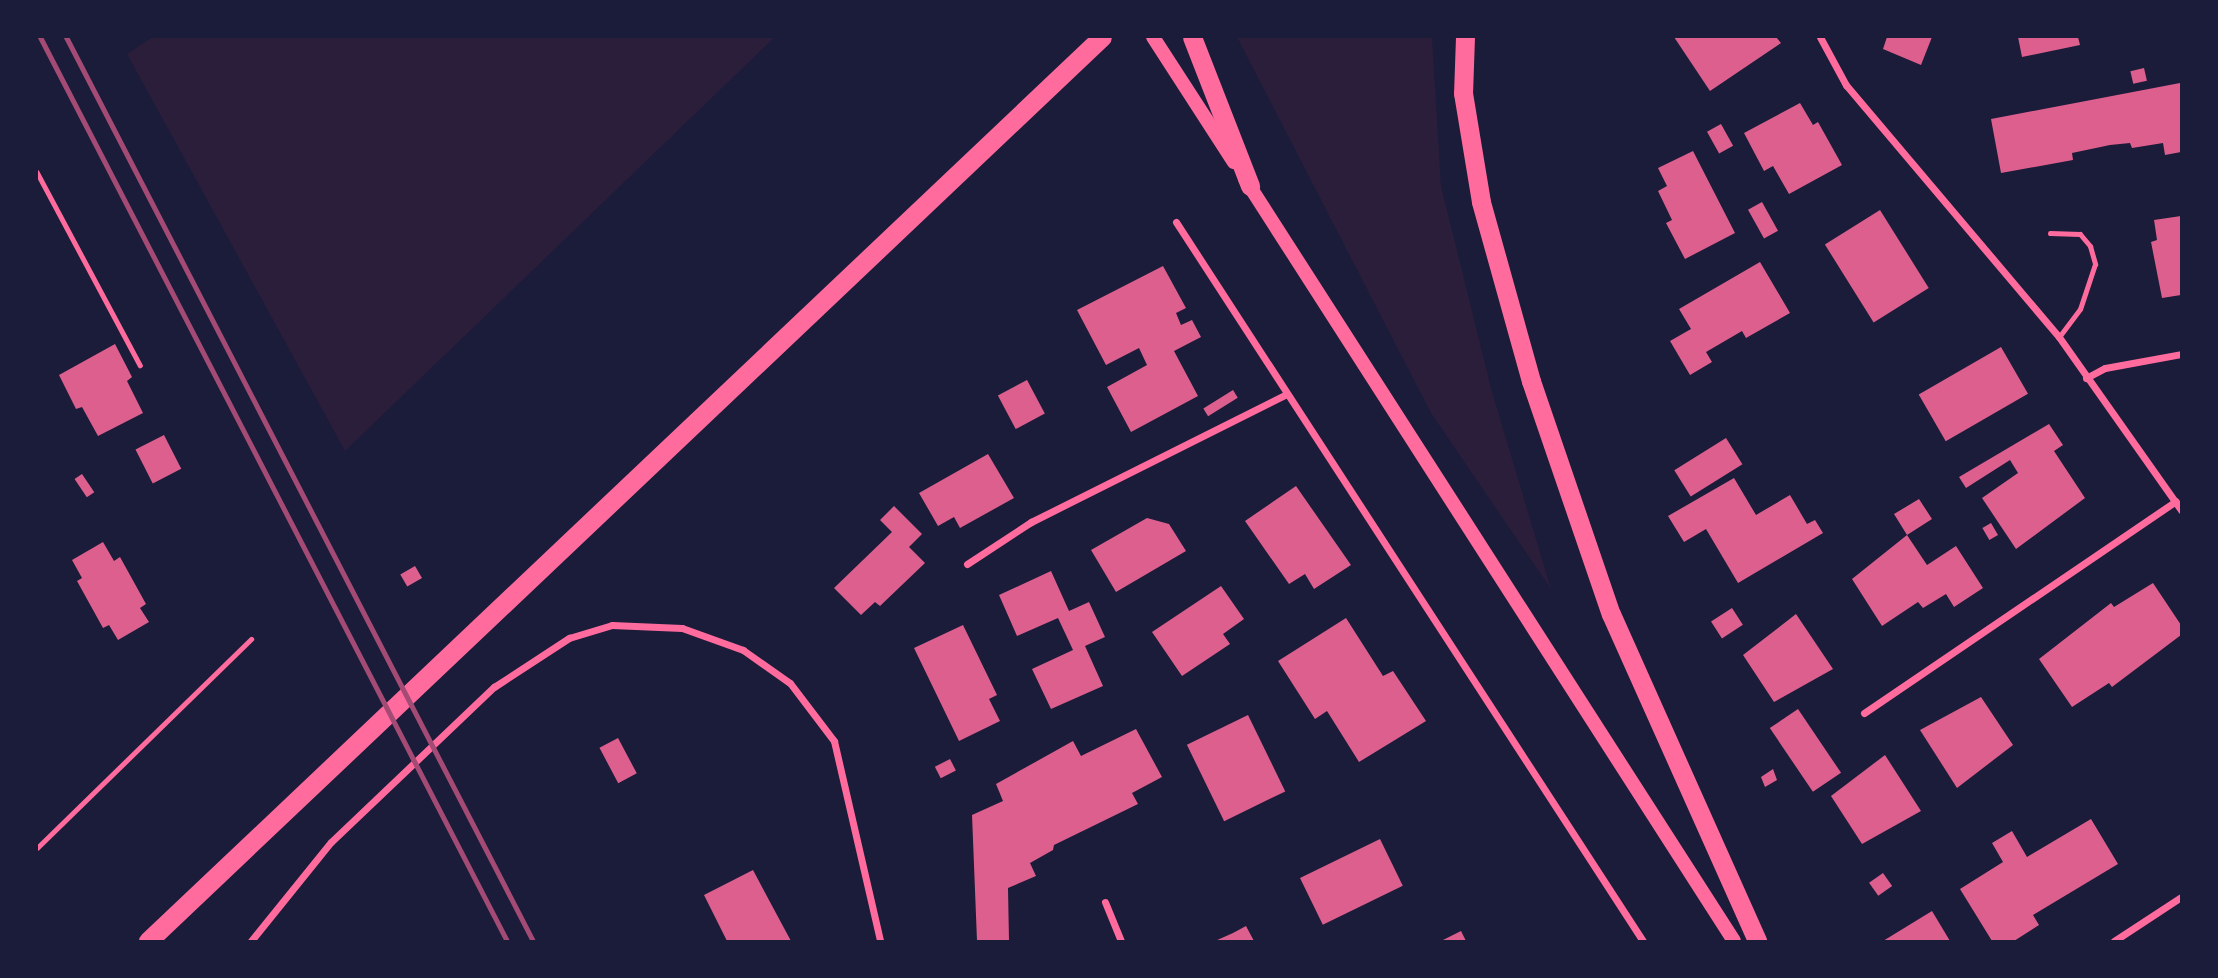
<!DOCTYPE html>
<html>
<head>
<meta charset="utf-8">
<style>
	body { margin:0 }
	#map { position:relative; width:2218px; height:978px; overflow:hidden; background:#1b1b3a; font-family:Signika,sans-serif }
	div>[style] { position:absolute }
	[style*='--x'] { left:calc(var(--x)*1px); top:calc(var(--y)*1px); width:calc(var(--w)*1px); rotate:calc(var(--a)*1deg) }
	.green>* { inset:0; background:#2a1e3b }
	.building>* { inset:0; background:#dd5f8e; transform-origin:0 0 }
	.path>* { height:4.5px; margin:-2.25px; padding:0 2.25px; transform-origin:2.25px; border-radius:2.25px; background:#ff6b9d }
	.service>* { height:5px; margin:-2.5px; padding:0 2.5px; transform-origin:2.5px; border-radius:2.5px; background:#ff6b9d }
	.minor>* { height:7px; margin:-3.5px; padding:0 3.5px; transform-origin:3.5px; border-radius:3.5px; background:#ff6b9d }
	.secondary>* { height:14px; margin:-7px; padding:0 7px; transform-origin:7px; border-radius:7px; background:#ff6b9d }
	.trunk>* { height:19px; margin:-9.5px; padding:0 9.5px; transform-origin:9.5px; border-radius:9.5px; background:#ff6b9d }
	.rail>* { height:5px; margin:-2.5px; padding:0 2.5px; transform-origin:2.5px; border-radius:2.5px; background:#a44b75 }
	span { translate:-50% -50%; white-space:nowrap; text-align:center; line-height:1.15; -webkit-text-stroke:5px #1b1b3a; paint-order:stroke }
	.frame { position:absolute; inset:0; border:38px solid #1b1b3a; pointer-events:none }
</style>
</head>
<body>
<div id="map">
	<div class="green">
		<i style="clip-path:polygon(153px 37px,775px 37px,345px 451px,127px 54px)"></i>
		<i style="clip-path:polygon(1237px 37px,1432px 37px,1441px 186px,1492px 392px,1551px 589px,1431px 413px)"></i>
	</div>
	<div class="building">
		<i style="clip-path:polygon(1674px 37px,1776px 37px,1781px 43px,1710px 91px)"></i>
		<i style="clip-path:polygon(1887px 37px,1932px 37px,1921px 65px,1883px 49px)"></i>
		<i style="clip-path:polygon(2018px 37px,2078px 37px,2080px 45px,2022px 57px)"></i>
		<i style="left:2144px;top:68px;width:13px;height:14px;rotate:77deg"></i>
		<i style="clip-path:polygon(2180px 83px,2181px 152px,2165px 155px,2163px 143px,2132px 148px,2130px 143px,2110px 145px,2072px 153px,2073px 160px,2001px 173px,1991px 119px)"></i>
		<i style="clip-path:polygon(1800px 103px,1813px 125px,1818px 122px,1842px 165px,1789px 194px,1773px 166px,1764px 171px,1744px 133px)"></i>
		<i style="left:1721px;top:124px;width:25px;height:16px;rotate:61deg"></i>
		<i style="clip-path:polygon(1693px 151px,1735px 233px,1685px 259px,1666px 223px,1672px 220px,1658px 191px,1667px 186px,1658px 168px)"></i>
		<i style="left:1762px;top:202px;width:33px;height:16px;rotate:61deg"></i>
		<i style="left:1880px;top:210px;width:92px;height:65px;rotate:58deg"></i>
		<i style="clip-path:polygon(2181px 216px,2181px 295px,2162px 298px,2151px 242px,2157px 240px,2154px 220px)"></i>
		<i style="clip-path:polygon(1760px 262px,1790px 313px,1746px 338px,1742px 331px,1706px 352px,1712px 362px,1690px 375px,1670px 341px,1691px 329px,1679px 309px)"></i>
		<i style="clip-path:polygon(1163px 266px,1186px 308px,1176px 313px,1181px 325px,1192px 320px,1201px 337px,1174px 351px,1198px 396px,1131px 432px,1107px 387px,1147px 365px,1139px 348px,1106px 365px,1077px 310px)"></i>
		<i style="clip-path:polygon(115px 344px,132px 377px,127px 381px,143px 413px,98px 436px,82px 407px,76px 409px,59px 375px)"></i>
		<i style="left:2001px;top:347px;width:54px;height:95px;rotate:60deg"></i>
		<i style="left:1027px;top:380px;width:38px;height:33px;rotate:62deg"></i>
		<i style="left:1233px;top:390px;width:9px;height:35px;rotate:58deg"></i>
		<i style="clip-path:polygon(2049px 424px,2063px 445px,2054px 451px,2085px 498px,2016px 549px,1982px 498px,2018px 473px,2010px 460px,1966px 488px,1959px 477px)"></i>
		<i style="left:164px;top:435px;width:38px;height:32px;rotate:63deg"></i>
		<i style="left:1726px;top:438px;width:31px;height:61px;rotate:58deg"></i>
		<i style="clip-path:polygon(988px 454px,1014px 498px,960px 528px,954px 517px,938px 526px,919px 493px)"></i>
		<i style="left:82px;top:474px;width:22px;height:9px;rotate:56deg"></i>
		<i style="clip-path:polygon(1734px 478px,1756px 515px,1790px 495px,1807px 524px,1815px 520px,1823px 533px,1738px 583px,1706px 529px,1684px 542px,1668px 516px)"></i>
		<i style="clip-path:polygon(1296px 486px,1351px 565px,1314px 589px,1305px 574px,1289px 584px,1245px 521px)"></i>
		<i style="clip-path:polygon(1919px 499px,1932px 519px,1907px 535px,1927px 565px,1956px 546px,1983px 588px,1954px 607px,1946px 594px,1923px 608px,1918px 602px,1882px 626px,1852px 579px,1907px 535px,1894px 514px)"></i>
		<i style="clip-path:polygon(894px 506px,922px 534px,909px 547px,925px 563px,880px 606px,875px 602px,861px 615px,834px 588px,892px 532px,880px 520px)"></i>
		<i style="clip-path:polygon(1147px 518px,1169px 524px,1186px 551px,1116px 592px,1091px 550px)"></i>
		<i style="left:1991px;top:523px;width:14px;height:10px;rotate:60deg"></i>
		<i style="clip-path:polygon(103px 542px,114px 561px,120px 557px,146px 604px,140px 608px,149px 622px,118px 640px,109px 625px,103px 628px,77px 581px,82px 578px,72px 560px)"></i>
		<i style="left:415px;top:566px;width:14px;height:17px;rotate:60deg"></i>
		<i style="clip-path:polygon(1051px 571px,1069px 611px,1089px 602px,1105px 637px,1085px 646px,1103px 686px,1051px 709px,1032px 669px,1073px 650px,1058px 618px,1017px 636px,999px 595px)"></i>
		<i style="clip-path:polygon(2153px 583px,2181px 625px,2181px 635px,2112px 687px,2109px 683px,2072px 707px,2039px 659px,2111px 603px,2114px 607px)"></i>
		<i style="clip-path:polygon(1221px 586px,1244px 619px,1223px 634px,1230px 644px,1182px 676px,1152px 632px)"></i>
		<i style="left:1732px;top:608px;width:20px;height:25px;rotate:57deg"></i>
		<i style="clip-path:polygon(1796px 614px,1833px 669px,1774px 702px,1743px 655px)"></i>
		<i style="clip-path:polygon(1346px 618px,1383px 676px,1393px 671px,1426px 721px,1359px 762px,1327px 711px,1315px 719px,1278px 661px)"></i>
		<i style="clip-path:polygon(963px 625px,997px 695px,989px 699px,1000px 721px,959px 741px,914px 648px)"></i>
		<i style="clip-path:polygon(1981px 697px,2013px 745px,1957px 788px,1920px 730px)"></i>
		<i style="left:1798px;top:709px;width:77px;height:34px;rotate:56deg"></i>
		<i style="left:1248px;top:715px;width:85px;height:68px;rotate:64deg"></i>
		<i style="clip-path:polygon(1136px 729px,1162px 777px,1132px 793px,1138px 804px,1054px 845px,1053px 850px,1030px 863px,1036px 876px,1008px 888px,1009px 941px,977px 941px,972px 815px,1003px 801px,996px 784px,1073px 741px,1081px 756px)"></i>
		<i style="left:618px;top:738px;width:40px;height:21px;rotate:62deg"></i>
		<i style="clip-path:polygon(1885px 755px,1921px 811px,1862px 844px,1831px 796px)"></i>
		<i style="left:950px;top:759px;width:13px;height:17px;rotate:63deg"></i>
		<i style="clip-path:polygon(1773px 769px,1777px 780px,1765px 787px,1761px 777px)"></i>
		<i style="clip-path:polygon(2091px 819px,2118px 864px,2033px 915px,2039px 925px,2014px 941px,1992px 941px,1960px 889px,2003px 862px,1992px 843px,2012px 831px,2027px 857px)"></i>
		<i style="left:1380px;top:839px;width:52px;height:89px;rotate:64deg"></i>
		<i style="clip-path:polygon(753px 870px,777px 915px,791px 941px,727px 941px,704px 895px)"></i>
		<i style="left:1883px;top:873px;width:16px;height:17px;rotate:55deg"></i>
		<i style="clip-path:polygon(1932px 911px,1950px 941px,1883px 941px)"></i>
		<i style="clip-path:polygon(1246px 926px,1254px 941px,1215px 941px,1233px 933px)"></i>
		<i style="clip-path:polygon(1461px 931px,1466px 941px,1441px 941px)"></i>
	</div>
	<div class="path">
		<i style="--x:37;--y:172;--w:219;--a:61.9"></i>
		<i style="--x:37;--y:848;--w:299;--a:-44.3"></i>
	</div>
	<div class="service">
		<i style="--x:2050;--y:233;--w:30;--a:2"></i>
		<i style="--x:2080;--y:234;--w:16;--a:50"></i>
		<i style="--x:2090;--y:246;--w:19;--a:74"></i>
		<i style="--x:2095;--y:264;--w:47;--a:108.4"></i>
		<i style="--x:2080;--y:309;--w:35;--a:127"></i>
	</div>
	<div class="minor">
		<i style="--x:1820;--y:37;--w:55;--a:61.6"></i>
		<i style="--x:1846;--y:85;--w:330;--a:49.8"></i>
		<i style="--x:2059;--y:337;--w:212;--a:54.8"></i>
		<i style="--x:1176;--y:222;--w:857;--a:57"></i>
		<i style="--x:2086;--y:378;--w:21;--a:-28"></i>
		<i style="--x:2105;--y:368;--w:77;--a:-10.4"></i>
		<i style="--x:967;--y:564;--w:77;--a:-33.3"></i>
		<i style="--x:1031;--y:522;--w:284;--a:-26.6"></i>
		<i style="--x:1864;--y:713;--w:377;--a:-34.2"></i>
		<i style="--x:1105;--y:902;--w:42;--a:67.7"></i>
		<i style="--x:251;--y:941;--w:127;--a:-51.1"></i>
		<i style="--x:331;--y:842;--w:225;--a:-43.6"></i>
		<i style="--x:494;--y:687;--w:90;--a:-33.2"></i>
		<i style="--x:569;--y:638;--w:45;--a:-16.8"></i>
		<i style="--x:612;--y:625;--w:70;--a:2.5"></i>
		<i style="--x:682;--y:628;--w:65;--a:19.8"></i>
		<i style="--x:743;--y:650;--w:57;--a:35.1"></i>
		<i style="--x:790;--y:683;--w:73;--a:52.8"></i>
		<i style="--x:834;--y:741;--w:205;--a:77"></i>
		<i style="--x:2114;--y:941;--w:80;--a:-33.3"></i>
	</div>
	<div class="secondary">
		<i style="--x:1153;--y:37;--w:149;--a:57.1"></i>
		<i style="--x:1245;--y:179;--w:905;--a:57.31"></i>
	</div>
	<div class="trunk">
		<i style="--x:1192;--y:37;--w:160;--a:68.7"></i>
		<i style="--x:1465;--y:37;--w:56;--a:92"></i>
		<i style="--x:1463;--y:93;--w:110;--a:80.6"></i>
		<i style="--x:1481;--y:202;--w:186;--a:74.4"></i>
		<i style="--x:1531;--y:381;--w:246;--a:71.1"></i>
		<i style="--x:1611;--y:614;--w:358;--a:65.9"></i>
		<i style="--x:148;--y:941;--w:1314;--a:-43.46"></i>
	</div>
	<div class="rail">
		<i style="--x:40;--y:37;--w:1017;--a:62.68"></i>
		<i style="--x:66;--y:37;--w:1017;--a:62.68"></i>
	</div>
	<div class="frame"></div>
</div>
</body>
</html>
